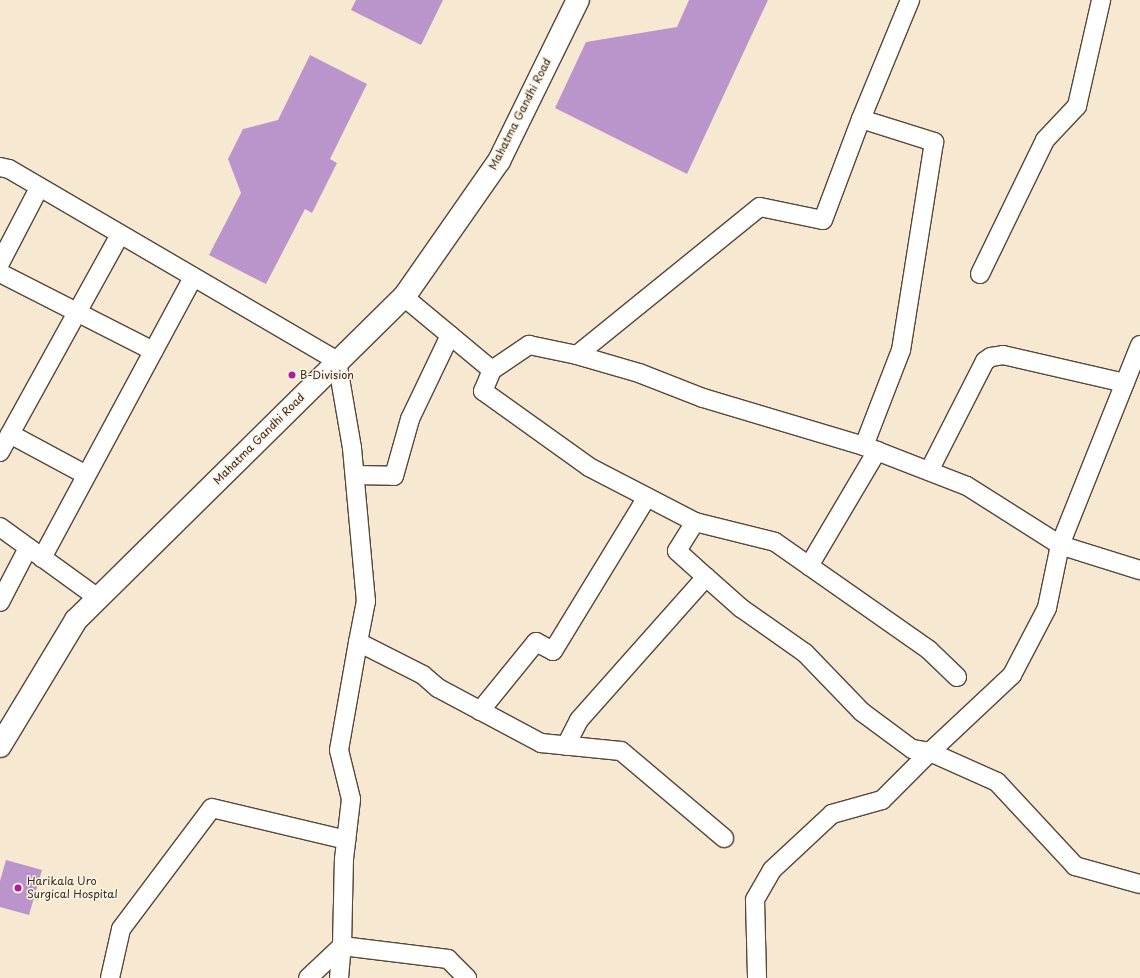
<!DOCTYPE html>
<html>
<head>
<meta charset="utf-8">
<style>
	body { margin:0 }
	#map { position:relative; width:1140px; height:978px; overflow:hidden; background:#f7e9d1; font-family:"Playpen Sans",sans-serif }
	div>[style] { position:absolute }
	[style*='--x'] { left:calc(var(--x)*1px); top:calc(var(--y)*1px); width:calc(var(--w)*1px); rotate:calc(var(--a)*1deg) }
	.building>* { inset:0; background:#ba95cb }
	.roads { filter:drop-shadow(1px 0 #574739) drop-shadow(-1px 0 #574739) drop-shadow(0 1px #574739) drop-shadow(0 -1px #574739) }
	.minor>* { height:18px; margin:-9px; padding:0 9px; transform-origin:9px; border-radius:9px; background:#fff }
	.tertiary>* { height:22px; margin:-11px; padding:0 11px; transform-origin:11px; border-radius:11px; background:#fff }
	.dots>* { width:11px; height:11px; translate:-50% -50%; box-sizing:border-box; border:2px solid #fcf5e5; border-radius:50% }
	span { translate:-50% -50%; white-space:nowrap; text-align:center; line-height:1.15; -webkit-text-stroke:3px #fcf5e5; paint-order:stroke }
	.street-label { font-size:11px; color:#3b2a1e }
	.poi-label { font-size:11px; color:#3b2a1e }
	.left { translate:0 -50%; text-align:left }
</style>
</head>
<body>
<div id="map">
	<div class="building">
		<i style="clip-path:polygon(356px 0,443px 0,421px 45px,351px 10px)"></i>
		<i style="clip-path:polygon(689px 0,768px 0,687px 174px,555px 108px,586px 42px,677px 27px)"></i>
		<i style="clip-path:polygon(310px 55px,367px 84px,330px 159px,337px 163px,312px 213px,305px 209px,266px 284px,209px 255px,241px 193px,228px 159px,243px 129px,278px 120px)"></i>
		<i style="clip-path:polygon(6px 860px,42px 870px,29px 915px,0 907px,0 881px)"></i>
	</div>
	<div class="roads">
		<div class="minor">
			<i style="--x:861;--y:119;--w:77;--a:17.5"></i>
			<i style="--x:934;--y:142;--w:211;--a:99"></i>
			<i style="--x:901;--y:350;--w:103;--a:111.1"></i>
			<i style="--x:0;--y:167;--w:9;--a:13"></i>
			<i style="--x:9;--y:169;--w:380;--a:30.3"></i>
			<i style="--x:337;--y:361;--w:88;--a:80.2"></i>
			<i style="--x:352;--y:448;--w:154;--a:84.8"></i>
			<i style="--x:366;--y:601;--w:42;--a:101"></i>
			<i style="--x:358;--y:642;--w:73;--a:26.9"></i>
			<i style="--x:423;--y:675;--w:20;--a:41"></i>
			<i style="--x:438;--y:688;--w:117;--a:28.1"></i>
			<i style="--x:541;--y:743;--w:80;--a:5.7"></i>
			<i style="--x:621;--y:751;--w:135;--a:40.2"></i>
			<i style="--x:0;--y:263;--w:85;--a:-62.5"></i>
			<i style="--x:0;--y:273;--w:172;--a:27"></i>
			<i style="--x:980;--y:274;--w:149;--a:-64.1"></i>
			<i style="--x:1045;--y:140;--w:47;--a:-46.7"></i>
			<i style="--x:1077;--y:106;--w:109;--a:-77.2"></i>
			<i style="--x:404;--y:297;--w:114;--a:39.7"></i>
			<i style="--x:492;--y:370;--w:23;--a:113"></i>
			<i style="--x:483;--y:391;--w:130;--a:35.6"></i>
			<i style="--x:589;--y:467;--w:119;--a:27.4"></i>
			<i style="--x:695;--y:522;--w:34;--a:122"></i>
			<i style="--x:677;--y:551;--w:39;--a:42"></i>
			<i style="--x:706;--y:577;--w:191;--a:131.6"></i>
			<i style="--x:579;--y:720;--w:29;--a:117"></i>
			<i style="--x:1140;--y:345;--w:215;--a:111.8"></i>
			<i style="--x:1060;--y:545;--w:64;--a:101.7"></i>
			<i style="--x:1047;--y:608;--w:76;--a:117.6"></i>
			<i style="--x:1012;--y:675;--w:112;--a:136.8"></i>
			<i style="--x:930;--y:752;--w:73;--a:24.1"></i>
			<i style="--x:997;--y:782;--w:115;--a:47.1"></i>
			<i style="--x:1075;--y:866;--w:67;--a:15.5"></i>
			<i style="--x:577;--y:355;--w:235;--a:-39"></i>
			<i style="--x:760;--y:207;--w:64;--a:11.7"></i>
			<i style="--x:823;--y:220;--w:108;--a:-69.4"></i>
			<i style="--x:861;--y:119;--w:129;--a:-67.6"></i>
			<i style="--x:492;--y:370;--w:45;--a:-34"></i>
			<i style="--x:529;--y:345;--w:49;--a:11.8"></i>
			<i style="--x:577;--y:355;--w:65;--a:16.2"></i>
			<i style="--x:639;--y:373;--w:69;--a:21.3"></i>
			<i style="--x:703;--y:398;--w:168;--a:16.6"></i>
			<i style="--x:864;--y:446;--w:110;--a:21.2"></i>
			<i style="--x:967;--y:486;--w:110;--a:32.4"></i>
			<i style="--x:1060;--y:545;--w:84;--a:17.4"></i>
			<i style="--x:10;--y:434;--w:86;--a:28.3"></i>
			<i style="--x:0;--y:452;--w:248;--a:-61.1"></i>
			<i style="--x:929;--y:471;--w:123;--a:-63"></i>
			<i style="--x:985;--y:361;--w:7;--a:-34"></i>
			<i style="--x:991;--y:357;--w:12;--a:-9"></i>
			<i style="--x:1003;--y:355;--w:125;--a:12.9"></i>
			<i style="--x:355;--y:475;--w:39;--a:1"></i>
			<i style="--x:394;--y:476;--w:59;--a:-74.3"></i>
			<i style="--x:410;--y:419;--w:93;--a:-64.5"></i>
			<i style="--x:695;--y:522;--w:82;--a:14"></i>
			<i style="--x:775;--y:542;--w:188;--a:35"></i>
			<i style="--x:929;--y:650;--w:39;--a:44"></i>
			<i style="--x:0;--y:527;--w:121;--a:35.9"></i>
			<i style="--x:42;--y:558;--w:319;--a:-61.7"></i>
			<i style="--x:809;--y:566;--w:134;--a:-59.4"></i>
			<i style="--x:706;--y:577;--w:47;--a:41.5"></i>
			<i style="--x:741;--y:608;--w:78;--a:35.1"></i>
			<i style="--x:805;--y:653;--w:82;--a:46"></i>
			<i style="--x:862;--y:712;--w:62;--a:36.5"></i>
			<i style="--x:912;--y:749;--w:18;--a:9"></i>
			<i style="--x:930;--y:752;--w:68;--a:135"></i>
			<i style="--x:882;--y:800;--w:52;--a:164.4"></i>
			<i style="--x:832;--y:814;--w:82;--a:137"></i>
			<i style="--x:772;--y:870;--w:34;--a:120"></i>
			<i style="--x:755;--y:900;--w:78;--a:88.5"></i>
			<i style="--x:0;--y:602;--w:61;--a:-62.6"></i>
			<i style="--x:480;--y:711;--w:89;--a:-50.9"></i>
			<i style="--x:536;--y:642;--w:19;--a:28"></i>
			<i style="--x:553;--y:651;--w:180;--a:-58.6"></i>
			<i style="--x:110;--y:978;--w:50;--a:-77.3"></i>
			<i style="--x:121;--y:929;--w:151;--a:-53.1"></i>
			<i style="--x:212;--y:808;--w:138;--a:13.4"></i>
			<i style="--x:308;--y:978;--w:47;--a:-43.3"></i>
			<i style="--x:342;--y:946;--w:107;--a:7"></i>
			<i style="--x:448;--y:959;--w:27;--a:45"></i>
			<i style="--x:339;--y:978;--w:32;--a:-85"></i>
			<i style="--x:342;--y:946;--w:87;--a:-88.7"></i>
			<i style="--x:344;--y:859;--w:60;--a:-83.3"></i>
			<i style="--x:351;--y:799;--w:50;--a:-103.8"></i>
			<i style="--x:339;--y:750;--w:110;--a:-80"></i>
		</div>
		<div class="tertiary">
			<i style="--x:0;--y:746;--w:147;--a:-58.9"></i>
			<i style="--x:76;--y:620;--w:460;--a:-44.6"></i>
			<i style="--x:404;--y:297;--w:166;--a:-55.1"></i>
			<i style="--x:499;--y:161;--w:179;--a:-63.9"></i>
		</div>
	</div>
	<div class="dots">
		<i style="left:292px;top:375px;background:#b5179e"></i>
		<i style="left:18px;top:888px;background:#b5179e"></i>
	</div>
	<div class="street-label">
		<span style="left:520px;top:114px;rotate:-63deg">Mahatma Gandhi Road</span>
		<span style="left:259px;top:439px;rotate:-45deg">Mahatma Gandhi Road</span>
	</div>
	<div class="poi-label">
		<span class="left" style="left:300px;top:375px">B-Division</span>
		<span class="left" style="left:27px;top:888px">Harikala Uro<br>Surgical Hospital</span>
	</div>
</div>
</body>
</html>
